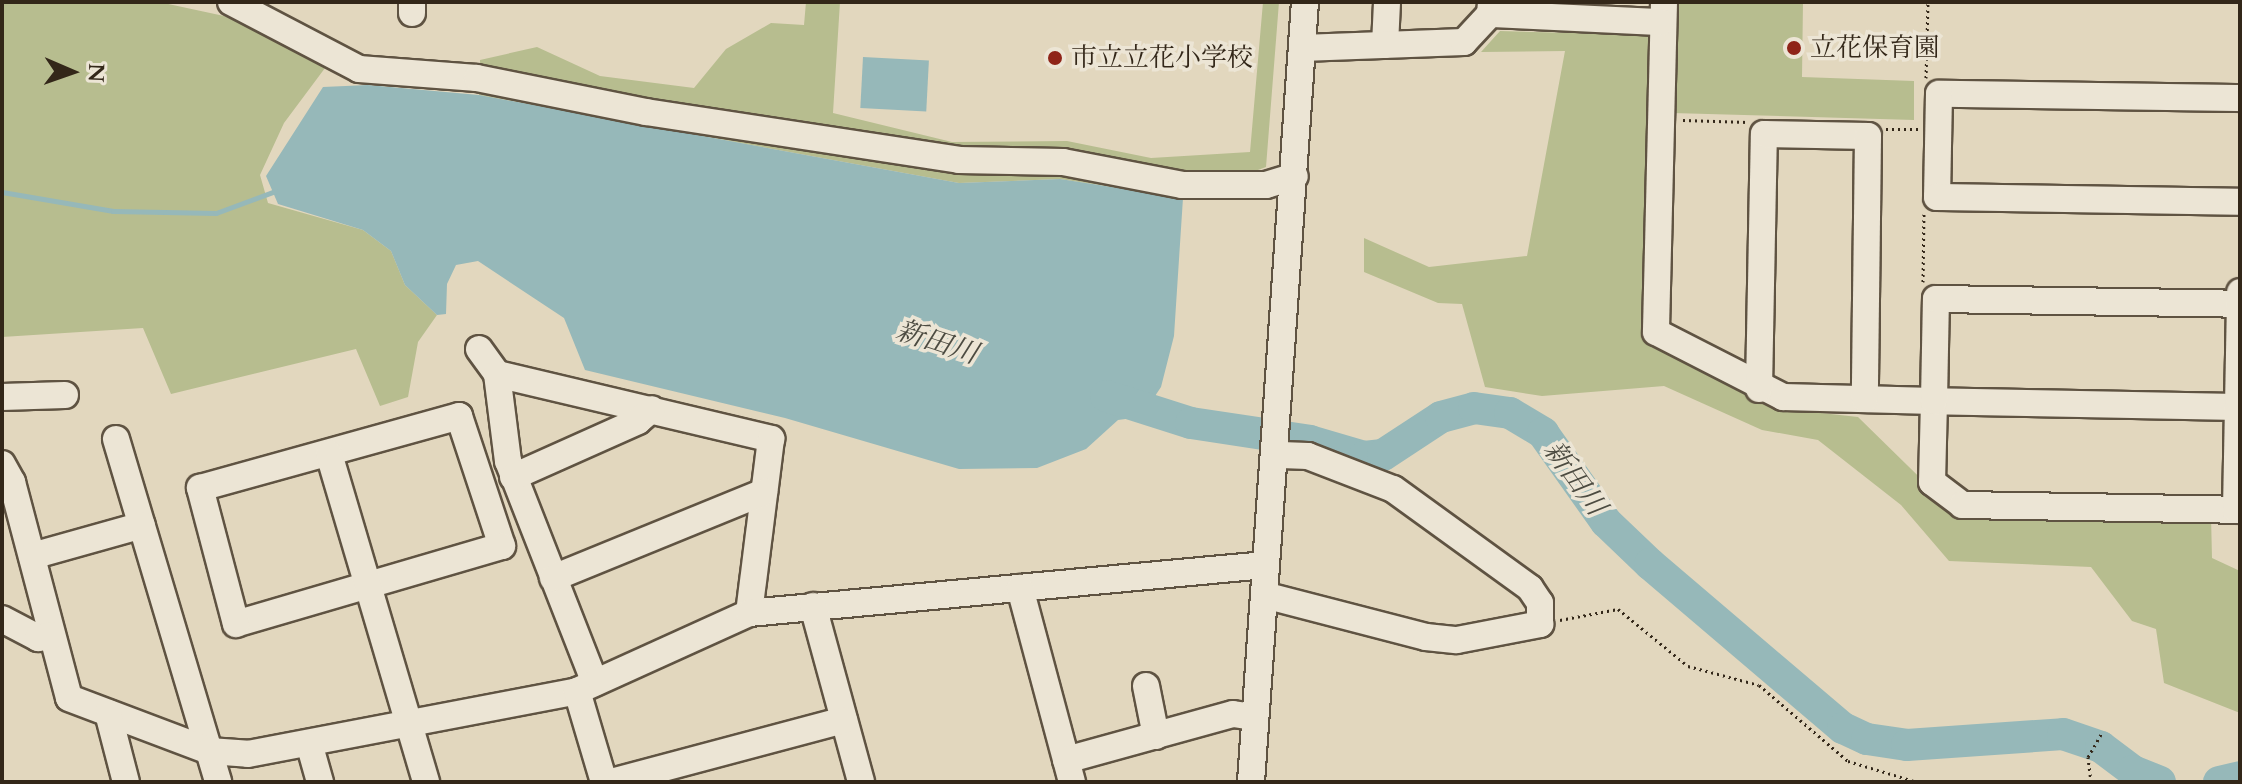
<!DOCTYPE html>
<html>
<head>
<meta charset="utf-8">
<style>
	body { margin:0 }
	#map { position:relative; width:2242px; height:784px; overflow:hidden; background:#e2d7be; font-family:Cardo,"Noto Serif JP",serif }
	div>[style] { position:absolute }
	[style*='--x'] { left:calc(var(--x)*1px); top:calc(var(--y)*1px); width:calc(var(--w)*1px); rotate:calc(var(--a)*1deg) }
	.green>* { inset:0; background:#b7bd8f }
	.water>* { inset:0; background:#96b8b9; transform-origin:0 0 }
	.stream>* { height:5px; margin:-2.5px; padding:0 2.5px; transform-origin:2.5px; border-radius:2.5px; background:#96b8b9 }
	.river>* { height:32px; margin:-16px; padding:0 16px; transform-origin:16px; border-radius:16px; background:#96b8b9 }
	.path>* { height:3px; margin-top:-1.5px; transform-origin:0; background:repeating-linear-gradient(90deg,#332719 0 2px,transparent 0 6px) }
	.roads { filter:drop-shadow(2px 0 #5f5342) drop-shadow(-2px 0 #5f5342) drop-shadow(0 2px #5f5342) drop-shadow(0 -2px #5f5342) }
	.minor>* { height:26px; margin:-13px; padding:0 13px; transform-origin:13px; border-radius:13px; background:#ece5d5 }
	.dots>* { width:22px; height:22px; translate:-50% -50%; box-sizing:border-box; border:4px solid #ece5d5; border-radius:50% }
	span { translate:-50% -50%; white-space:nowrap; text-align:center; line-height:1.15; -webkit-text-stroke:7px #ece5d5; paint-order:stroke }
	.poi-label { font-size:26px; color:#332719 }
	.left { translate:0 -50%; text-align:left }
	.water-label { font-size:28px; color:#4c4b41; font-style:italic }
	.frame { position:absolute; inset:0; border:4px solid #332719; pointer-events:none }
	.north { position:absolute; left:32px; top:32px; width:80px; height:80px; -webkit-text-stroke:6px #ece5d5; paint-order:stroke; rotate:92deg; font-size:22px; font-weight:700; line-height:32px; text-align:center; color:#332719 }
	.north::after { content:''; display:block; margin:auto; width:28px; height:36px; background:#332719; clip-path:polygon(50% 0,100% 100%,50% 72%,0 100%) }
</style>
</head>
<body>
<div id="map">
	<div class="green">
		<i style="clip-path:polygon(2px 2px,159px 2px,238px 19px,325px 68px,284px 123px,260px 175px,268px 203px,363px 230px,391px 251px,405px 285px,437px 315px,418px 342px,408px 397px,380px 406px,356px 349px,171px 394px,143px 328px,2px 337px)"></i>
		<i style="clip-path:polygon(806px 2px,840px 2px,833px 113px,952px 142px,1067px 141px,1151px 158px,1250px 152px,1263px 2px,1279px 2px,1266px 167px,1183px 198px,1060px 179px,959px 183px,479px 95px,480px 60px,537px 47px,600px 76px,694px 88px,726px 49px,771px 23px,804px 25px)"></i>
		<i style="clip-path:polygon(1679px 2px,1803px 2px,1802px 77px,1914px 81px,1914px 120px,1672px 113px)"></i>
		<i style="clip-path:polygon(1500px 31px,1649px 35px,1650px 344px,1775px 408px,1858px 417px,1956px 513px,2211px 516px,2212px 558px,2240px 571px,2240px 713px,2164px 683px,2156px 629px,2132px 621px,2091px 567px,1949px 561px,1901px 505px,1818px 440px,1762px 430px,1664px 386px,1542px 396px,1485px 387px,1462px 304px,1438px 303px,1364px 272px,1364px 238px,1429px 267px,1527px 256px,1565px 51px,1481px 52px)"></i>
	</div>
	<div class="water">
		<i style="left:863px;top:57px;width:66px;height:51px;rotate:3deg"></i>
		<i style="clip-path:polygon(368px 85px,479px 95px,959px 183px,1060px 179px,1183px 198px,1174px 336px,1161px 387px,1141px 417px,1118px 420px,1086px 449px,1037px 468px,959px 469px,785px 418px,585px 370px,564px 318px,478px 261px,456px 265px,447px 284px,446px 314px,437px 315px,405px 285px,391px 251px,363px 230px,278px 204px,266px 176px,323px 87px)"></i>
	</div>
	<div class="stream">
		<i style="--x:2;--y:192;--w:113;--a:9.7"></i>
		<i style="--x:113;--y:211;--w:103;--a:1.1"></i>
		<i style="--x:216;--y:213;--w:63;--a:-20.4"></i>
	</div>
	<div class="river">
		<i style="--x:1106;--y:396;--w:89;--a:17.6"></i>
		<i style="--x:1191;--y:423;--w:120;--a:8.6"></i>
		<i style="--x:1310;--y:441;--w:56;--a:16.5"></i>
		<i style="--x:1364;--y:457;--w:19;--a:-6"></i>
		<i style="--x:1383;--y:455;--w:69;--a:-33.2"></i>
		<i style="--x:1441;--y:417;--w:34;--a:-15"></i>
		<i style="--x:1474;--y:408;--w:36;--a:8"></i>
		<i style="--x:1510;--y:413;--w:39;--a:31"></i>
		<i style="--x:1543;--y:433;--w:109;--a:54.7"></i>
		<i style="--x:1606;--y:522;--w:61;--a:43.7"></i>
		<i style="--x:1650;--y:564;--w:253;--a:40.4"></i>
		<i style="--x:1843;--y:728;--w:26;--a:25"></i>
		<i style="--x:1867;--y:739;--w:40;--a:8.5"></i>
		<i style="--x:1907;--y:745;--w:156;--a:-4"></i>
		<i style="--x:2063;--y:734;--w:40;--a:18.9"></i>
		<i style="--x:2101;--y:747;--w:40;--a:37"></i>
		<i style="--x:2133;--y:771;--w:29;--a:22"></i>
		<i style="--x:2219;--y:782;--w:22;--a:-13"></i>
	</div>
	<div class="path">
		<i style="--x:1926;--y:78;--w:76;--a:-88.5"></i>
		<i style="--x:1683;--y:120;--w:65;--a:1.8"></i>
		<i style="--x:1886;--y:129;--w:33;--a:0"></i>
		<i style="--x:1923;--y:282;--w:68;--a:-89.2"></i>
		<i style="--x:1560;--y:620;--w:59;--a:-10.7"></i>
		<i style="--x:1618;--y:609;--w:90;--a:39.2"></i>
		<i style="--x:1688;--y:666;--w:73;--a:15"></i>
		<i style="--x:1759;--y:685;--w:117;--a:40.5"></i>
		<i style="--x:1848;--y:761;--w:72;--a:16.9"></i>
		<i style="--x:2091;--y:782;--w:25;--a:-97"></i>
		<i style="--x:2088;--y:757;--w:28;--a:-60"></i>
	</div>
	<div class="roads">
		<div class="minor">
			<i style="--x:231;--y:2;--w:144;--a:27.6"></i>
			<i style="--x:359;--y:69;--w:118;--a:4.4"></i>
			<i style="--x:477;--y:78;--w:172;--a:11.4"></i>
			<i style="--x:646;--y:112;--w:317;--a:8.7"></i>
			<i style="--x:959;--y:160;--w:104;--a:1.1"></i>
			<i style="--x:1063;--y:162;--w:121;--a:10.9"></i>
			<i style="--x:1182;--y:185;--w:84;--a:0"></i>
			<i style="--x:1266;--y:185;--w:30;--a:-17"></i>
			<i style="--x:1664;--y:2;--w:330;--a:91.4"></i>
			<i style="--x:1656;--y:332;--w:143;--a:27.1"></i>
			<i style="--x:1783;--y:397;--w:151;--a:1.5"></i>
			<i style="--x:1934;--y:401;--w:81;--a:91.4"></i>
			<i style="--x:1932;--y:482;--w:38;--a:37"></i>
			<i style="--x:1962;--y:505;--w:278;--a:1"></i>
			<i style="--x:412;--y:13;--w:11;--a:-90"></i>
			<i style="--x:1490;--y:14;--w:171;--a:2.7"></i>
			<i style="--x:1385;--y:45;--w:43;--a:-87.3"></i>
			<i style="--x:1302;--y:48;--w:162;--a:-2.1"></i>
			<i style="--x:1464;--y:42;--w:38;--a:-47"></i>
			<i style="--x:1490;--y:14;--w:12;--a:-85"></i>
			<i style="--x:2240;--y:98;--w:301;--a:-179.2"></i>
			<i style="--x:1939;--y:94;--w:103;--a:91.1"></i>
			<i style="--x:1937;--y:197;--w:303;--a:0.9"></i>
			<i style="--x:479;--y:349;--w:31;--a:54"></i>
			<i style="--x:497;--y:374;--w:282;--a:13.3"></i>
			<i style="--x:771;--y:439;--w:175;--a:97.2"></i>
			<i style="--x:497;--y:374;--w:88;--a:82.8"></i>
			<i style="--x:508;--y:461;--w:238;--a:68.6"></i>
			<i style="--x:1759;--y:389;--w:255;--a:-88.9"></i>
			<i style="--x:1764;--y:134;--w:104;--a:1.1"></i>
			<i style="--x:1868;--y:136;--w:263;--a:90.7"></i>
			<i style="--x:2;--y:397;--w:63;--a:-1.8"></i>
			<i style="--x:2238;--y:407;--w:304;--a:-178.9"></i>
			<i style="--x:1934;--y:401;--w:102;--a:-88.9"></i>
			<i style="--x:1936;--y:299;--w:304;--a:0.9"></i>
			<i style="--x:459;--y:416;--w:137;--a:71.7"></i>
			<i style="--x:502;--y:546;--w:277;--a:163.7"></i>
			<i style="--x:236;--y:624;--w:141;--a:-104.8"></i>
			<i style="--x:200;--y:488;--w:269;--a:-15.5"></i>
			<i style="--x:116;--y:439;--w:358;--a:73.4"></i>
			<i style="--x:329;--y:454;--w:342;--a:73.5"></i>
			<i style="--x:2;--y:464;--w:21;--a:61"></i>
			<i style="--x:12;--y:482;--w:223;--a:75.2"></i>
			<i style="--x:69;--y:698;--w:150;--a:20.7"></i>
			<i style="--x:209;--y:751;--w:39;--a:4"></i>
			<i style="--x:248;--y:754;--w:335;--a:-10.8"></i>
			<i style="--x:577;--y:691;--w:189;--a:-24.4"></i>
			<i style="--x:749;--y:613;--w:518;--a:-5.31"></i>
			<i style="--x:513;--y:477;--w:137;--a:-24.1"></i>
			<i style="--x:638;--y:421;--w:18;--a:-41"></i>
			<i style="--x:2236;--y:510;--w:218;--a:-88.9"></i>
			<i style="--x:32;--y:556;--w:114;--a:-15.7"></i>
			<i style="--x:553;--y:578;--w:228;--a:-22.2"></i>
			<i style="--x:1020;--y:588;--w:201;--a:75"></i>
			<i style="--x:1264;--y:595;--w:167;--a:14.5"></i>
			<i style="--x:1426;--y:637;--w:31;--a:6"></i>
			<i style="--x:1457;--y:640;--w:85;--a:-10.9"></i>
			<i style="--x:1540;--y:624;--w:21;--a:-90"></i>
			<i style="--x:1540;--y:603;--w:18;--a:-124"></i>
			<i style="--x:1530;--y:588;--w:169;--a:-144.1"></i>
			<i style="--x:1393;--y:489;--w:91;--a:-158.8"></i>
			<i style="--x:1308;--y:456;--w:34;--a:-178"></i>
			<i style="--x:813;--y:606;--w:182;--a:74.7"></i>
			<i style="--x:2;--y:619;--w:41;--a:27.8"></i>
			<i style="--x:38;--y:638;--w:14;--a:-12"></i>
			<i style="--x:1146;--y:686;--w:51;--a:78.7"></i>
			<i style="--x:577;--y:691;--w:95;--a:73.5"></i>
			<i style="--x:108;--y:713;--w:71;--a:75.4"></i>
			<i style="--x:309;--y:743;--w:41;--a:74.2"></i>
			<i style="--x:1066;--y:760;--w:173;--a:-15.4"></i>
			<i style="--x:1233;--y:714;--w:22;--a:8"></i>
			<i style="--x:611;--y:782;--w:241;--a:-14.9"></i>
			<i style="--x:1251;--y:782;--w:782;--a:-86.04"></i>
		</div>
	</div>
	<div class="dots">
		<i style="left:1794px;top:48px;background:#8f2418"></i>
		<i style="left:1055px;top:58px;background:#8f2418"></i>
	</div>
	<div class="poi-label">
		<span class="left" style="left:1810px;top:48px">立花保育園</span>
		<span class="left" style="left:1071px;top:58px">市立立花小学校</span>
	</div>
	<div class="water-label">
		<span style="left:937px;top:342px;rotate:18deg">新田川</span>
		<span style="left:1575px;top:478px;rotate:54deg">新田川</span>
	</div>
	<div class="frame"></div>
	<div class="north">N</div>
</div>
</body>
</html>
